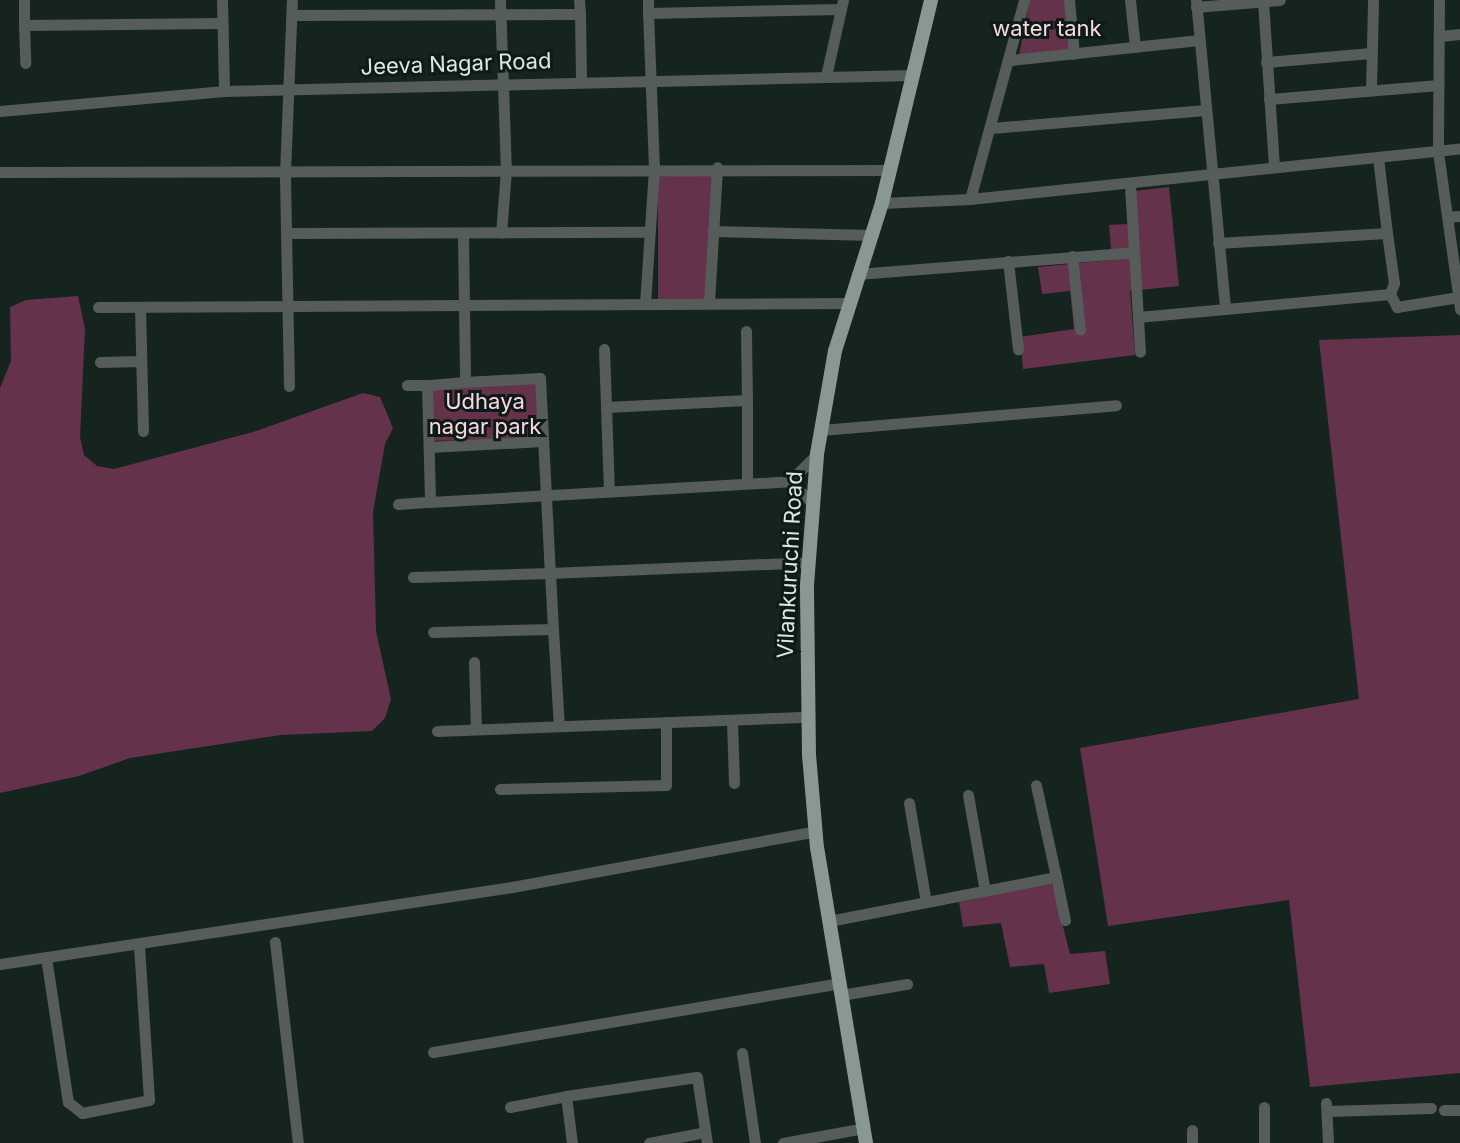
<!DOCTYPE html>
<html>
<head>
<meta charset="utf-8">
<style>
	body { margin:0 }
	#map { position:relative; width:1460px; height:1143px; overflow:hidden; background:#15241f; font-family:Inter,sans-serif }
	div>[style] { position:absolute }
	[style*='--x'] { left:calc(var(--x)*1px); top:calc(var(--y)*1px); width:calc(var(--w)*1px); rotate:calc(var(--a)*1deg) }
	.green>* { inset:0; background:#64324a; transform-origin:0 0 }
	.minor>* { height:11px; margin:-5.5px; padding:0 5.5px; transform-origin:5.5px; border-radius:5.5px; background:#555c5a }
	.major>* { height:14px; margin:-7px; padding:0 7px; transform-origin:7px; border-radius:7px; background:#899893 }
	span { translate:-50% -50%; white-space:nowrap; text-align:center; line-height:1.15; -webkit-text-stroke:6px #0c1b16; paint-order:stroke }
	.park-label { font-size:22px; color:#fbd6e5 }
	.street-label { font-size:22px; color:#dde7e4 }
</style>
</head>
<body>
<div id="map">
	<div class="green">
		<i style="clip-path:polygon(1030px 0,1068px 0,1072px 51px,1019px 55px)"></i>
		<i style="left:658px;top:172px;width:56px;height:128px"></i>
		<i style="clip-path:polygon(1169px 187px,1179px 286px,1130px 291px,1135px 355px,1023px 369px,1020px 337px,1074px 329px,1070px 291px,1042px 294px,1038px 267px,1112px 260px,1109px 225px,1128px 224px,1125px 192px)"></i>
		<i style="clip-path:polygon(78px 296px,85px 329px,80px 437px,84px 455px,97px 466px,114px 469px,253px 432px,363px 393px,380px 397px,393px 428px,385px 444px,373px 512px,376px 631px,391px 699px,385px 718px,372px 731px,281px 735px,130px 758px,79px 776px,0 793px,0 388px,11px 361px,10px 307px,26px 300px)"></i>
		<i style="clip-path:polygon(1460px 335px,1460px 1073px,1310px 1087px,1289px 900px,1108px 926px,1080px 748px,1359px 699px,1319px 340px)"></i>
		<i style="left:538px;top:384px;width:55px;height:107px;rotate:89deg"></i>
		<i style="clip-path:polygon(1052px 883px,1070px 954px,1105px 951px,1110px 984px,1049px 993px,1044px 964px,1010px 967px,1001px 923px,963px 927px,959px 902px)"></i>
	</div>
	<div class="minor">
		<i style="--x:24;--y:0;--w:25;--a:90"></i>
		<i style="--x:24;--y:25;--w:198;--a:-0.6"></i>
		<i style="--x:222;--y:0;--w:91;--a:88.7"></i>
		<i style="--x:500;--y:0;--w:170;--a:88"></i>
		<i style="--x:506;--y:170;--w:63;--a:94.5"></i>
		<i style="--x:648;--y:0;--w:13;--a:90"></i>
		<i style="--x:648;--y:13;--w:193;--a:-1.2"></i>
		<i style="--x:1069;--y:0;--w:54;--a:84.7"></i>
		<i style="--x:1130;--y:0;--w:47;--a:83.9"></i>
		<i style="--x:1196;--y:0;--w:309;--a:84.6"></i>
		<i style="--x:1439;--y:0;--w:152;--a:90.4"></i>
		<i style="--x:1438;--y:152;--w:159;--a:82"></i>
		<i style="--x:1263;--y:1;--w:166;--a:86.2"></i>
		<i style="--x:1196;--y:7;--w:84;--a:-4.8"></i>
		<i style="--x:580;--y:14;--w:66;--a:89.1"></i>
		<i style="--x:292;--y:15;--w:288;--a:-0.2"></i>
		<i style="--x:580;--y:14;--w:14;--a:-94"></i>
		<i style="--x:24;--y:25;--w:38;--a:88"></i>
		<i style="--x:1440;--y:36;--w:20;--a:-6"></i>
		<i style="--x:1011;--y:60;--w:189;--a:-6.1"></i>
		<i style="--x:1266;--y:62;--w:105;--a:-4.9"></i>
		<i style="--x:826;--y:76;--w:78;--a:-77.4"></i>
		<i style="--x:1371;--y:90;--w:90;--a:-88.7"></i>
		<i style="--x:1269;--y:99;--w:170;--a:-4.7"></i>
		<i style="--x:0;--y:111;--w:225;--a:-5.1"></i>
		<i style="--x:224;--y:91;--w:690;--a:-1.33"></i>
		<i style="--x:991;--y:128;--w:215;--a:-4.8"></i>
		<i style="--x:0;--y:172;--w:889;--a:-0.13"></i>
		<i style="--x:1130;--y:184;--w:168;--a:86.6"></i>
		<i style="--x:970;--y:199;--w:206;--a:-74.8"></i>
		<i style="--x:882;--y:203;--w:88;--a:-2.6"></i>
		<i style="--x:970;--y:199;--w:493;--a:-5.9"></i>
		<i style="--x:1448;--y:217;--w:12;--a:-5"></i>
		<i style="--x:713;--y:231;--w:159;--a:1.4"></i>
		<i style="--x:286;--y:233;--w:363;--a:-0.2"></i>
		<i style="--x:463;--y:234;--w:148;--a:89.2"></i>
		<i style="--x:465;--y:382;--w:75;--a:-3.1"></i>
		<i style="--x:540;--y:378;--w:195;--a:87.1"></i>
		<i style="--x:550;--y:573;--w:259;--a:-2.4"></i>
		<i style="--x:1218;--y:243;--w:169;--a:-3.4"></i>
		<i style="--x:1387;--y:233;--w:76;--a:-96.8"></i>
		<i style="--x:1072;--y:256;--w:74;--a:83.8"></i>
		<i style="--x:1008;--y:261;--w:89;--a:83.5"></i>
		<i style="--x:857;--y:274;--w:278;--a:-4.5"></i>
		<i style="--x:1390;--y:294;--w:15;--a:62"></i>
		<i style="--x:1397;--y:307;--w:62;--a:-9.3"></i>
		<i style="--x:709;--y:303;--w:136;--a:-86.6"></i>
		<i style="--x:645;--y:304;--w:136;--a:-86.2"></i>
		<i style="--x:654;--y:168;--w:155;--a:-92.2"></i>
		<i style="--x:98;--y:307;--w:751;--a:-0.31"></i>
		<i style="--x:140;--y:307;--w:124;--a:88.6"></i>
		<i style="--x:1138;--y:317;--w:253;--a:-5.2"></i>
		<i style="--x:1390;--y:294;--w:12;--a:-70"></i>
		<i style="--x:1394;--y:283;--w:50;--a:-98"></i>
		<i style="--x:746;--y:331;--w:69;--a:89.2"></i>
		<i style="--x:604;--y:349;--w:142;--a:88"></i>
		<i style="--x:100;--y:362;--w:41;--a:-1.4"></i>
		<i style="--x:465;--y:382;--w:38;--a:175"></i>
		<i style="--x:427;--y:385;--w:117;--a:88.5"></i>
		<i style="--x:430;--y:502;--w:361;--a:-3.3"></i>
		<i style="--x:790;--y:481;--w:38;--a:-45"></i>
		<i style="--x:407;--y:385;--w:20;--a:0"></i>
		<i style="--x:289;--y:386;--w:213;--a:-91.1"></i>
		<i style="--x:285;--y:173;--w:173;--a:-87.7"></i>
		<i style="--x:606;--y:407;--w:141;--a:-2.8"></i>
		<i style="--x:747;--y:400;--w:83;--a:90"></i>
		<i style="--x:821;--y:430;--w:296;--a:-4.8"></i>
		<i style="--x:429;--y:447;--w:113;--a:-3"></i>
		<i style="--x:790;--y:481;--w:33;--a:45"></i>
		<i style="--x:398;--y:504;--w:32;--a:-4"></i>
		<i style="--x:413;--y:577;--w:137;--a:-1.7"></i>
		<i style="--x:550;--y:573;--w:56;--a:86.9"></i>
		<i style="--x:553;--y:629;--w:120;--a:178.6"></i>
		<i style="--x:553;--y:629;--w:97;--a:86.5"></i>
		<i style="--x:474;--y:662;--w:67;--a:88.3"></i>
		<i style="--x:732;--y:720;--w:63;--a:88.2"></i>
		<i style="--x:437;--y:731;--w:371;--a:-2.2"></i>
		<i style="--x:500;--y:789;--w:166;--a:-1.4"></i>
		<i style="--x:666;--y:785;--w:63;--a:-90"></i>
		<i style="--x:968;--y:795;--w:97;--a:80"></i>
		<i style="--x:909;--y:803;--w:100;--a:80.3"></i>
		<i style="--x:1056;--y:877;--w:44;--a:78.2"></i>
		<i style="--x:829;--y:921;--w:231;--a:-11"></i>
		<i style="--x:1056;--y:877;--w:94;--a:-102.3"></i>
		<i style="--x:275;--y:942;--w:202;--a:83.5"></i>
		<i style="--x:46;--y:957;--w:147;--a:81.4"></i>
		<i style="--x:68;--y:1102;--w:18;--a:38"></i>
		<i style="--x:82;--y:1113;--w:68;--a:-11"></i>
		<i style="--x:149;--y:1100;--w:156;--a:-93.7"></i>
		<i style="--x:0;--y:964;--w:518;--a:-8.55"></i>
		<i style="--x:512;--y:887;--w:309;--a:-10.4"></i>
		<i style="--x:841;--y:995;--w:67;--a:-9.5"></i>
		<i style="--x:433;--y:1052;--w:412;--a:-9.6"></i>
		<i style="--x:742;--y:1053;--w:91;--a:81.8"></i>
		<i style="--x:1326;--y:1103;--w:40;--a:87.1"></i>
		<i style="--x:510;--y:1107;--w:57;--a:-11.1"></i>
		<i style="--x:1264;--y:1107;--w:36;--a:90"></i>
		<i style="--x:1444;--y:1110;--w:16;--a:0"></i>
		<i style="--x:1327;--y:1111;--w:104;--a:-1.7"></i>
		<i style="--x:1192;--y:1130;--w:13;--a:90"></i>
		<i style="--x:572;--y:1143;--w:47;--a:-97.3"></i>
		<i style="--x:566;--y:1096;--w:132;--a:-8.3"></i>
		<i style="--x:697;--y:1077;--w:67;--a:81.4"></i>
		<i style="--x:649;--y:1143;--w:57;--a:-11.1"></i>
		<i style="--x:783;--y:1143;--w:82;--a:-10.5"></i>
	</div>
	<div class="major">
		<i style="--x:866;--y:1143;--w:299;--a:-99.4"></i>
		<i style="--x:817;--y:848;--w:93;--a:-94.9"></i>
		<i style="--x:809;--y:755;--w:170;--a:-90.7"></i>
		<i style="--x:807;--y:585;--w:131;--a:-85.6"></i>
		<i style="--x:817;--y:454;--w:105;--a:-80.1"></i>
		<i style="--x:835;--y:351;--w:155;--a:-72.4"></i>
		<i style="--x:882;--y:203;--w:209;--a:-76.4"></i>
	</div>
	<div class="park-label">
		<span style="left:1047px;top:29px">water tank</span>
		<span style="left:485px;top:414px">Udhaya<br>nagar park</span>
	</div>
	<div class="street-label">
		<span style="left:456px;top:64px;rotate:-2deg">Jeeva Nagar Road</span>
		<span style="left:790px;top:565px;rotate:-87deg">Vilankuruchi Road</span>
	</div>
</div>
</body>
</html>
